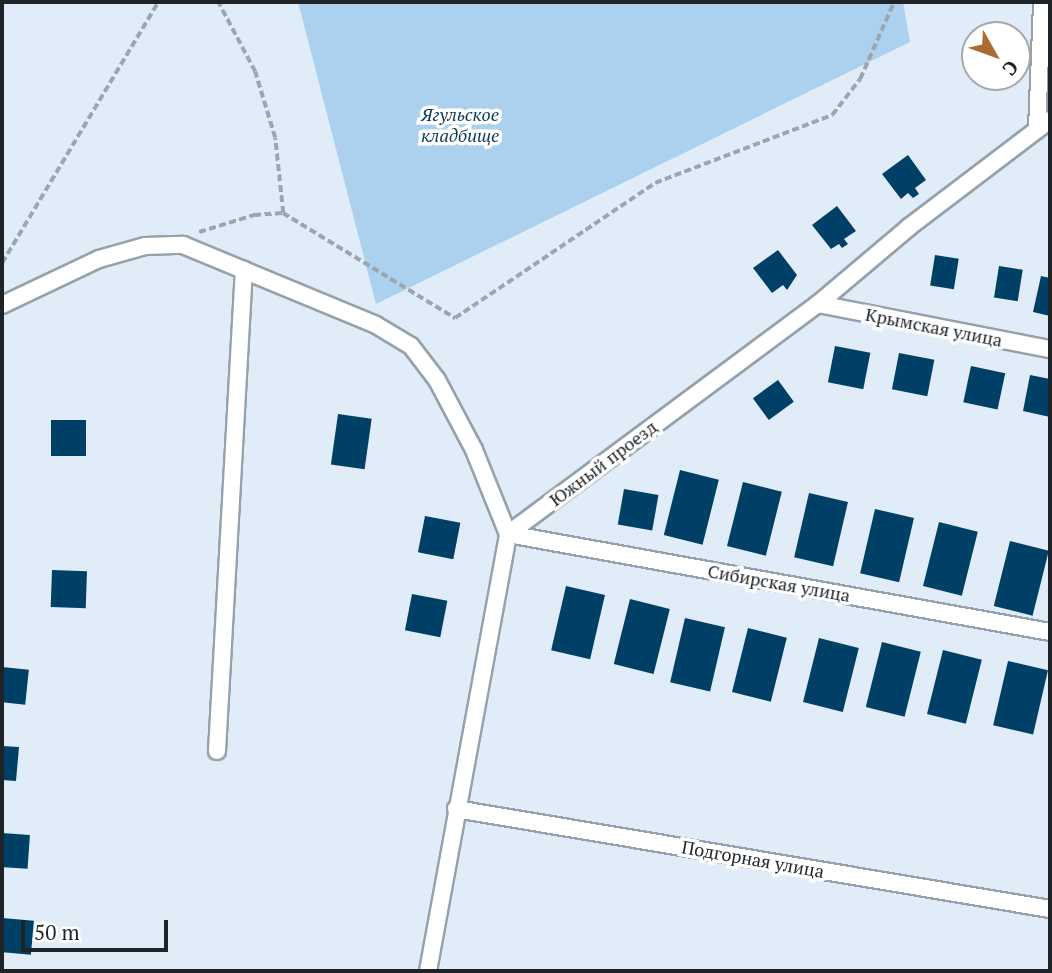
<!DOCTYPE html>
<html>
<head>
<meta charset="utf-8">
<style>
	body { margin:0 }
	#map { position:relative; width:1052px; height:973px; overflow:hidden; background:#e0edf8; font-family:"PT Serif",serif }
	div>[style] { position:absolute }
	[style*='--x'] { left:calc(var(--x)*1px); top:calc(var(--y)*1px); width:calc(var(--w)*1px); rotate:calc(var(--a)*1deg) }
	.green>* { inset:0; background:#acd1ef }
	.building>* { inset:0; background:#004067; transform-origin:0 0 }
	.path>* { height:3.5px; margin-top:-1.75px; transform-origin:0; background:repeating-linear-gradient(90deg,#9ca6af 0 7px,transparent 0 10.5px) }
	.roads { filter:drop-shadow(2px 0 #95a1ab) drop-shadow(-2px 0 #95a1ab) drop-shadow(0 2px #95a1ab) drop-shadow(0 -2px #95a1ab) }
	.street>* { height:16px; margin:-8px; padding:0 8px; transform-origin:8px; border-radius:8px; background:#fff }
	span { translate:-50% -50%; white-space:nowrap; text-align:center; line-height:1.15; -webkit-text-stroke:7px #fff; paint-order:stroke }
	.park-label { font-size:18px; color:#0d3a58; font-style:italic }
	.street-label { font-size:18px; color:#1e2327 }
	.frame { position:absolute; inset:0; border:4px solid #1e2327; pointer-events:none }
	.north { position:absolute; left:961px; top:21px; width:70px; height:70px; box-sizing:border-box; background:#fff; border:2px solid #a5a7a9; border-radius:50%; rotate:130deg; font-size:19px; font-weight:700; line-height:28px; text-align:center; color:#1e2327 }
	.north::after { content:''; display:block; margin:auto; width:24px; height:32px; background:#ab6c33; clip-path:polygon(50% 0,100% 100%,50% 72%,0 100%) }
	.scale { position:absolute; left:21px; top:920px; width:147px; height:32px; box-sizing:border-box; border:4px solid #1e2327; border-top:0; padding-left:9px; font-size:21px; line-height:24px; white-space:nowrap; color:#1e2327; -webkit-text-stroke:5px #fff; paint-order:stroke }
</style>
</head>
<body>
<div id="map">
	<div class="green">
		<i style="clip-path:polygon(298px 2px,903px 2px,910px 42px,376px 304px)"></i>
	</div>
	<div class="building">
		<i style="clip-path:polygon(908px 155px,926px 180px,915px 188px,919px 194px,913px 198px,908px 193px,901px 199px,882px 174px)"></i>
		<i style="clip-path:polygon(837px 206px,856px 231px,844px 239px,848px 244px,842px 248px,839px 244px,831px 249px,812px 225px)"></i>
		<i style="clip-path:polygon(778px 250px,797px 275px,787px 290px,783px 285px,772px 293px,753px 268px)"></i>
		<i style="left:935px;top:255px;width:24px;height:31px;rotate:9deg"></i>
		<i style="left:999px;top:266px;width:24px;height:32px;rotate:9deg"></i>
		<i style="clip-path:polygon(1041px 276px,1050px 278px,1050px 316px,1033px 312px)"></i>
		<i style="left:835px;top:346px;width:36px;height:37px;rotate:11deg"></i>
		<i style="left:899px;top:353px;width:36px;height:37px;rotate:11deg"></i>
		<i style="left:971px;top:366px;width:35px;height:37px;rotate:12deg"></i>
		<i style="clip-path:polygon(1030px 375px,1050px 379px,1050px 417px,1023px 411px)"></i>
		<i style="left:778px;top:380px;width:27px;height:31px;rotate:54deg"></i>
		<i style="left:338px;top:414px;width:34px;height:51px;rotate:8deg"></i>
		<i style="left:51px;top:420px;width:35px;height:36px"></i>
		<i style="left:680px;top:470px;width:40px;height:67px;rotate:14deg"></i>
		<i style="left:743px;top:482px;width:40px;height:66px;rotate:14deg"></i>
		<i style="left:624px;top:489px;width:35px;height:36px;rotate:10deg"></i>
		<i style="left:809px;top:493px;width:40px;height:66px;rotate:13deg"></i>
		<i style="left:875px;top:509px;width:40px;height:66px;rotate:13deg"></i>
		<i style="left:425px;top:516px;width:36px;height:37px;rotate:11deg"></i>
		<i style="left:939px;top:522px;width:40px;height:66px;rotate:14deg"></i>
		<i style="left:1010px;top:541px;width:40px;height:67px;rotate:14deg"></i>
		<i style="left:52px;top:570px;width:35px;height:37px;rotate:2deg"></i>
		<i style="left:566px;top:586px;width:40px;height:66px;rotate:13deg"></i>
		<i style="left:412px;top:594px;width:36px;height:37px;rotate:11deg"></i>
		<i style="left:630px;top:599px;width:41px;height:67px;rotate:14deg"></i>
		<i style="left:685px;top:618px;width:41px;height:66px;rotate:13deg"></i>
		<i style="left:748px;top:628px;width:40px;height:66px;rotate:14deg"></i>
		<i style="left:819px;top:638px;width:41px;height:66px;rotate:14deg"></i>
		<i style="left:882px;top:642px;width:40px;height:67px;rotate:14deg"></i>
		<i style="left:943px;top:650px;width:40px;height:66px;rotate:14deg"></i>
		<i style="left:1008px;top:661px;width:41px;height:66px;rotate:13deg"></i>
		<i style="left:2px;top:667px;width:27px;height:35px;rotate:6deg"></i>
		<i style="clip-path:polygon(2px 746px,19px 747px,16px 781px,2px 780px)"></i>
		<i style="left:2px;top:833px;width:28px;height:34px;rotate:4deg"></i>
		<i style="left:2px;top:918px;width:32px;height:34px;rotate:5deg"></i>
	</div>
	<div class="path">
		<i style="--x:283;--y:213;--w:202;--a:31.4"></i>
		<i style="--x:455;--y:318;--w:241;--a:-34"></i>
		<i style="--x:655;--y:183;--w:190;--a:-21"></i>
		<i style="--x:832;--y:115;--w:46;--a:-52.1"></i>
		<i style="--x:860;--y:79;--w:84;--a:-66.2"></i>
		<i style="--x:199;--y:232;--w:58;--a:-17.2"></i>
		<i style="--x:254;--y:215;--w:29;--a:-4"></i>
		<i style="--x:283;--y:213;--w:75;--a:-96.1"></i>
		<i style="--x:275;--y:138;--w:69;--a:-106.9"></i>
		<i style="--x:255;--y:72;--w:79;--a:-117.9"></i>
		<i style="--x:2;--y:263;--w:304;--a:-59.1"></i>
	</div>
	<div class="roads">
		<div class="street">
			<i style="--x:1037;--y:129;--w:127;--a:-87.7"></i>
			<i style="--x:818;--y:304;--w:236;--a:11"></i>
			<i style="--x:2;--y:305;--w:107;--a:-25.4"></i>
			<i style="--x:99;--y:259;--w:48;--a:-15.8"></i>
			<i style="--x:145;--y:246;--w:38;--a:-2"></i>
			<i style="--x:183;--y:245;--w:209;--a:22.5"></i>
			<i style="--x:376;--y:325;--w:41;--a:31"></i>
			<i style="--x:411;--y:346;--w:43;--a:52.6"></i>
			<i style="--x:437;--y:380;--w:79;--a:62.1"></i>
			<i style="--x:474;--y:450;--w:91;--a:68"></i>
			<i style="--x:508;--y:534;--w:551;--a:10.25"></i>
			<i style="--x:217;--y:751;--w:482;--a:-86.8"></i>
			<i style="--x:456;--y:809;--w:602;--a:9.56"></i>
			<i style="--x:428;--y:971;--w:444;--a:-79.6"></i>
			<i style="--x:508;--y:534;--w:386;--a:-36.6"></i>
			<i style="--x:818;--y:304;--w:119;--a:-40.2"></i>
			<i style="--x:909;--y:227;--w:177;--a:-37.2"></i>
		</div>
	</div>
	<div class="park-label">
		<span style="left:460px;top:125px">Ягульское<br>кладбище</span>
	</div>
	<div class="street-label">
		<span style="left:934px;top:327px;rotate:11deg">Крымская улица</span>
		<span style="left:603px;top:463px;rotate:-37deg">Южный проезд</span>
		<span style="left:779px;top:583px;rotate:10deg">Сибирская улица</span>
		<span style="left:753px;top:859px;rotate:10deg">Подгорная улица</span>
	</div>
	<div class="frame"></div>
	<div class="north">С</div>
	<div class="scale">50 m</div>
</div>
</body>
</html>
